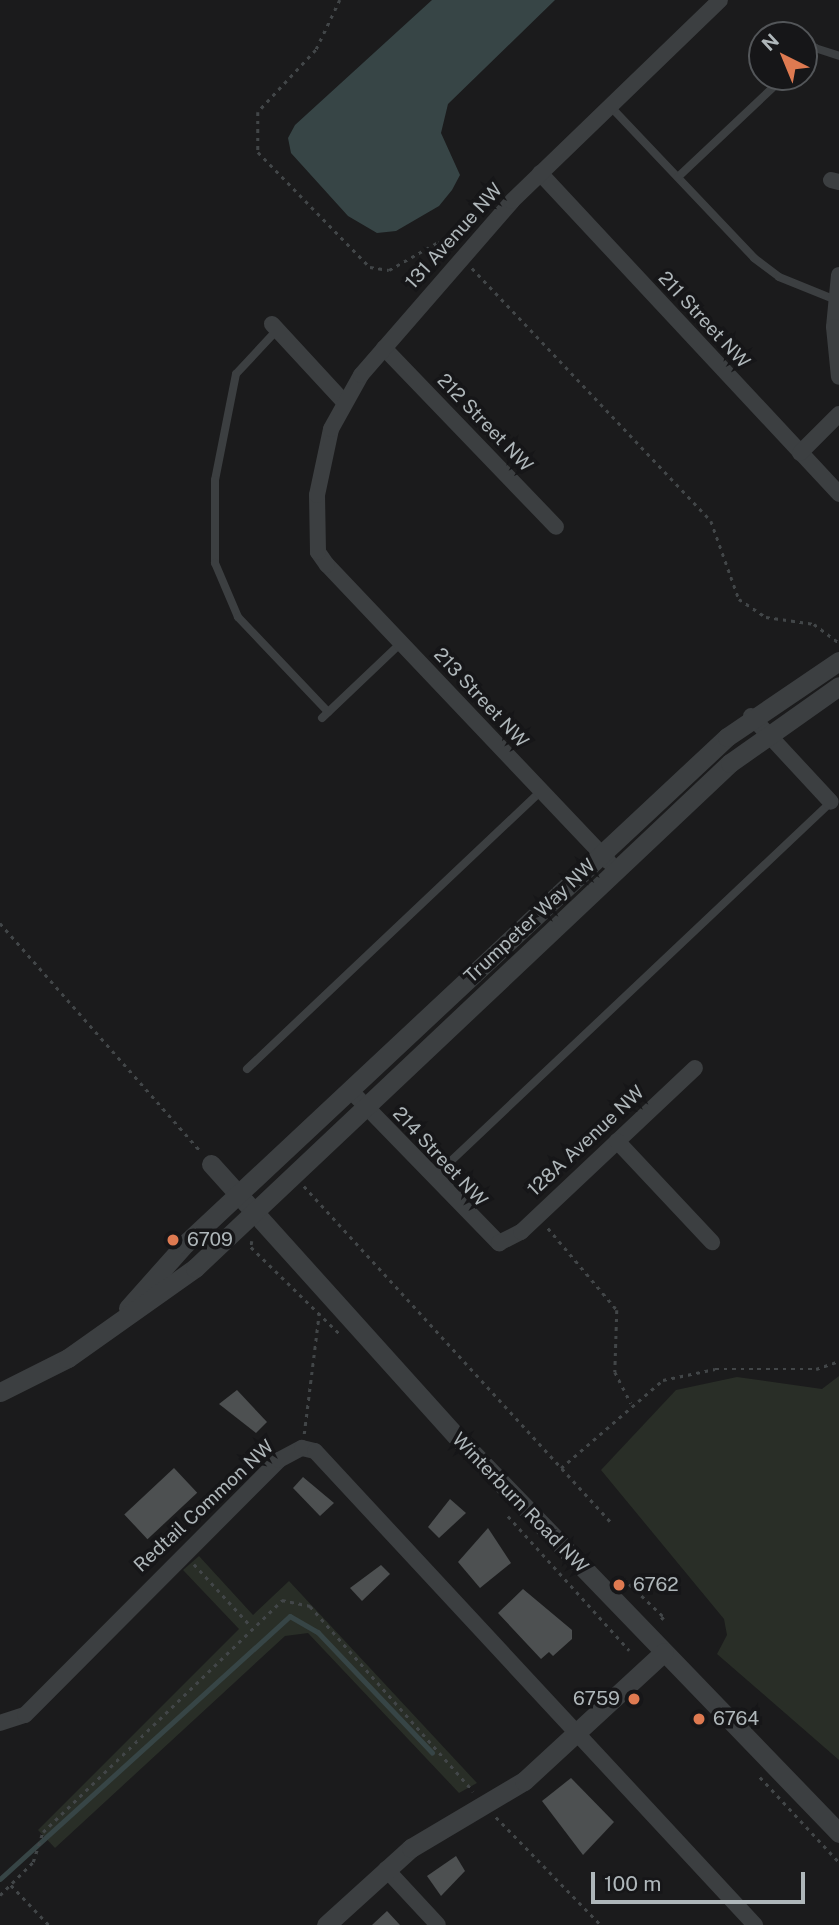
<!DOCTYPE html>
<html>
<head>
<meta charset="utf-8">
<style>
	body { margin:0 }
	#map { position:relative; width:839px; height:1925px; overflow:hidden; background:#1b1b1c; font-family:"Public Sans",sans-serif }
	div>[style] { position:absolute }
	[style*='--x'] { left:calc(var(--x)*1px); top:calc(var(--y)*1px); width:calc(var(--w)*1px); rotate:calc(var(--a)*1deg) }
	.green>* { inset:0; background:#292e27 }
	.water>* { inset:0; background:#374546 }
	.stream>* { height:4.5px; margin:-2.25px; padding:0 2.25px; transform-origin:2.25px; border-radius:2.25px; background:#374546 }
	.building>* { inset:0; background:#4d5051; transform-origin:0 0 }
	.path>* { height:2.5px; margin-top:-1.25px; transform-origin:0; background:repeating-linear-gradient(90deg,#424648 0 3.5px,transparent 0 8.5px) }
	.service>* { height:8px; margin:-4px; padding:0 4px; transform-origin:4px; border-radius:4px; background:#3c3f41 }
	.minor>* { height:16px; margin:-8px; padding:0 8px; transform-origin:8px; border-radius:8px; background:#3c3f41 }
	.tertiary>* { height:19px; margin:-9.5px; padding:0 9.5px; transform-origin:9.5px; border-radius:9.5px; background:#3c3f41 }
	.dots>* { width:19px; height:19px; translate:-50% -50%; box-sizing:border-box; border:4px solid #161618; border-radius:50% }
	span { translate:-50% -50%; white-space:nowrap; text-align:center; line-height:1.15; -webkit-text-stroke:7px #161618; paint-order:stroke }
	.street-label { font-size:19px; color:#afb7ba }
	.poi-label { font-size:19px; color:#afb7ba }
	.left { translate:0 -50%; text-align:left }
	.right { translate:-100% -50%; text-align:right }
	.north { position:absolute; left:748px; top:21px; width:70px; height:70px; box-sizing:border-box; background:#161618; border:2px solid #535659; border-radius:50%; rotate:317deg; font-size:19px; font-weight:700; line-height:28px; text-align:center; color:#afb7ba }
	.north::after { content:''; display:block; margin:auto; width:24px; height:32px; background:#de7a51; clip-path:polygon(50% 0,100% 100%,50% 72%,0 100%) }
	.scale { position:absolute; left:591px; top:1872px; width:214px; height:32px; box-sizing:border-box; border:4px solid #afb7ba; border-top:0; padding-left:9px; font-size:21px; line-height:24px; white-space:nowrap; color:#afb7ba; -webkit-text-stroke:5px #161618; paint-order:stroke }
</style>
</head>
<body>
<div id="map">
	<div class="green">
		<i style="clip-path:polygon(839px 1376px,839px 1760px,717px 1654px,727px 1635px,724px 1619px,601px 1470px,676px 1390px,737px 1377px,822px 1389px)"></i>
		<i style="clip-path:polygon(199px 1556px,253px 1615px,289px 1581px,477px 1783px,459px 1793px,308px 1633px,285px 1636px,55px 1848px,38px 1830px,239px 1629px,183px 1570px)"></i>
	</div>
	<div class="water">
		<i style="clip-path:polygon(432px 0,555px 0,448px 104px,441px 133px,460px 175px,452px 190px,439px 206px,396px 231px,377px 233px,348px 216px,291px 153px,288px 138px,295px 125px)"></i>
	</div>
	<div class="stream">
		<i style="--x:0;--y:1879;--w:391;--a:-42.2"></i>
		<i style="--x:290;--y:1616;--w:32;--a:30"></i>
		<i style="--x:318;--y:1632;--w:166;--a:46.5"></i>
	</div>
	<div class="building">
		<i style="clip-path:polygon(237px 1390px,267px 1422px,256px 1433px,219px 1404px)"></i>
		<i style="left:174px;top:1468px;width:34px;height:68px;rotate:47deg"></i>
		<i style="clip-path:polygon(303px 1477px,334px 1503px,320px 1516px,293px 1488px)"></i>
		<i style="clip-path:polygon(450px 1499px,466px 1513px,439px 1538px,428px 1527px)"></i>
		<i style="clip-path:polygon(488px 1528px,511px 1563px,480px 1588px,458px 1562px)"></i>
		<i style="clip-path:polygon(381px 1565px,390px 1574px,362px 1601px,350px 1588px)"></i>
		<i style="clip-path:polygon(523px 1589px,572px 1630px,572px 1639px,553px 1656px,549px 1652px,541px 1659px,498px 1613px)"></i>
		<i style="clip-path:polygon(571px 1778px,614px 1822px,583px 1855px,542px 1801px)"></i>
		<i style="clip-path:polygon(456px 1856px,465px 1871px,441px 1896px,427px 1876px)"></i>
		<i style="clip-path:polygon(387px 1911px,400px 1925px,372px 1925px)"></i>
	</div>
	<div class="path">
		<i style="--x:340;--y:0;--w:55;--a:115.6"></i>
		<i style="--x:316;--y:50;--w:85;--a:133.1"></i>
		<i style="--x:258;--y:112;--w:40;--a:90"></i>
		<i style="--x:258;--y:152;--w:161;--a:45.8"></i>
		<i style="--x:370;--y:267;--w:19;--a:9"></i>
		<i style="--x:389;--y:270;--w:56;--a:-29.7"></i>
		<i style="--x:438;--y:242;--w:16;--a:30"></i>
		<i style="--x:472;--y:268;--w:348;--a:46.6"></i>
		<i style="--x:711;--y:521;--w:83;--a:70.3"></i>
		<i style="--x:739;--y:599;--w:32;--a:34"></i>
		<i style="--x:766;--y:617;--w:49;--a:8.3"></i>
		<i style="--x:814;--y:624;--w:31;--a:37"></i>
		<i style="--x:0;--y:923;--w:305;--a:48.7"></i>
		<i style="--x:304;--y:1186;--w:458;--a:47.6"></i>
		<i style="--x:548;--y:1228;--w:107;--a:49.9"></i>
		<i style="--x:617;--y:1310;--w:62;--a:91.8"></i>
		<i style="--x:615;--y:1372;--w:35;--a:63"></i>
		<i style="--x:252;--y:1241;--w:6;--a:99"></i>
		<i style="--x:251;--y:1247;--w:127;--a:44.4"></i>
		<i style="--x:304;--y:1434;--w:122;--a:-82.9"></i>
		<i style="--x:561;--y:1468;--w:135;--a:-40.8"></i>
		<i style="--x:663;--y:1380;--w:53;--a:-11.9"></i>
		<i style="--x:715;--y:1369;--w:101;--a:0"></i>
		<i style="--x:816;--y:1369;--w:24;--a:-19"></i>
		<i style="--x:508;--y:1516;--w:181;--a:47.9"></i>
		<i style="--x:194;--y:1564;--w:81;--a:47.5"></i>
		<i style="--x:623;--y:1578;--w:57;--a:43.6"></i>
		<i style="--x:664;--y:1617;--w:6;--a:135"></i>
		<i style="--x:760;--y:1777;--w:116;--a:47.1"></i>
		<i style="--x:496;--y:1817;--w:151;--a:45.8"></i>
		<i style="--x:11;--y:1885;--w:55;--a:46.5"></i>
		<i style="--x:0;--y:1895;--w:47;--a:-45"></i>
		<i style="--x:33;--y:1862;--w:32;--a:-72"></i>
		<i style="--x:43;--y:1832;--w:333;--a:-44.1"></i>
		<i style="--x:282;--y:1600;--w:29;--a:12"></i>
		<i style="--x:310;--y:1606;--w:247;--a:48.6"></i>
	</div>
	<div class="service">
		<i style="--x:804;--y:59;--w:16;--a:-45"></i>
		<i style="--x:815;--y:48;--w:25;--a:18"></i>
		<i style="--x:609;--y:105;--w:211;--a:46.5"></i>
		<i style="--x:754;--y:258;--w:31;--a:37"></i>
		<i style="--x:779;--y:277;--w:61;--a:22"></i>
		<i style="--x:678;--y:177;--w:146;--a:-43.3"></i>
		<i style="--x:277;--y:330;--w:60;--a:133"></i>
		<i style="--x:236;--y:374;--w:108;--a:101.2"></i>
		<i style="--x:215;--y:480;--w:83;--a:90"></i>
		<i style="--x:215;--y:563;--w:59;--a:66.9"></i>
		<i style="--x:238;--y:617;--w:131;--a:46.5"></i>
		<i style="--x:322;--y:718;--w:109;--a:-43.5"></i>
		<i style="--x:247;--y:1069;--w:405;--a:-43.4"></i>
		<i style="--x:434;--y:1177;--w:546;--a:-43.37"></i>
	</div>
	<div class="minor">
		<i style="--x:540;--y:173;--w:439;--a:47"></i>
		<i style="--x:831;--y:180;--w:8;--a:14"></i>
		<i style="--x:839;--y:275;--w:52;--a:95.5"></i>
		<i style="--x:834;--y:327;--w:50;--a:84.3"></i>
		<i style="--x:272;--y:324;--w:105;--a:47.3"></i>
		<i style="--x:384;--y:348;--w:248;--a:46.1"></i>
		<i style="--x:800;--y:453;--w:55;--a:-45"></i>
		<i style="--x:751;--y:716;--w:117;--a:47.1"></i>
		<i style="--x:609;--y:862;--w:410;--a:-133.5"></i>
		<i style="--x:327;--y:565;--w:16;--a:-125"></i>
		<i style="--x:318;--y:552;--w:57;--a:-91"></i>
		<i style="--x:317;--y:495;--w:67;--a:-78"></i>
		<i style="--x:331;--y:429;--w:62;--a:-60.9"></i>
		<i style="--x:361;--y:375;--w:230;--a:-49"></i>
		<i style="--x:512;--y:201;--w:289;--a:-44"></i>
		<i style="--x:350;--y:1090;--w:214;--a:45.8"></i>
		<i style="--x:499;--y:1243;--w:25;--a:-27"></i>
		<i style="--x:521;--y:1232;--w:239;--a:-43.3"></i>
		<i style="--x:617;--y:1141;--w:139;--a:46.8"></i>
		<i style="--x:0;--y:1723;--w:26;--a:-18"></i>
		<i style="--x:25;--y:1715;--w:360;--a:-45.1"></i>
		<i style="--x:279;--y:1460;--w:26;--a:-28"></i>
		<i style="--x:302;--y:1448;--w:13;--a:13"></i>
		<i style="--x:315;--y:1451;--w:647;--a:47.13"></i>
		<i style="--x:386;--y:1869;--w:76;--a:47.1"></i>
	</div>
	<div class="tertiary">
		<i style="--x:211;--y:1164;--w:369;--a:48"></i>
		<i style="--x:458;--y:1438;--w:549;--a:46.03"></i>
		<i style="--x:128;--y:1308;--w:86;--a:-48.3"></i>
		<i style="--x:185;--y:1244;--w:742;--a:-43.09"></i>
		<i style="--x:727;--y:737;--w:135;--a:-34.2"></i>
		<i style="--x:0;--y:1392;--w:76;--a:-26.6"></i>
		<i style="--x:68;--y:1358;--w:156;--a:-35.3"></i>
		<i style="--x:195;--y:1268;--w:736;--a:-43.35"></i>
		<i style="--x:730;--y:763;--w:133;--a:-35.2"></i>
		<i style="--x:326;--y:1925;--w:115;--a:-42.2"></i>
		<i style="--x:411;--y:1848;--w:131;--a:-30.7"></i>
		<i style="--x:524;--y:1781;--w:190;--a:-42.7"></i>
	</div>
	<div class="dots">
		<i style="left:173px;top:1240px;background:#de7a51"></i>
		<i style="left:619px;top:1585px;background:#de7a51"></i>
		<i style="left:634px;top:1699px;background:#de7a51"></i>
		<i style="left:699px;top:1719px;background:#de7a51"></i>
	</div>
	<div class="street-label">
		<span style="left:454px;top:236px;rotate:-48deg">131 Avenue NW</span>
		<span style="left:704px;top:320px;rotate:47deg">211 Street NW</span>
		<span style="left:485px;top:423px;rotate:46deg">212 Street NW</span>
		<span style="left:481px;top:698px;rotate:47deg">213 Street NW</span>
		<span style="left:530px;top:921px;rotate:-43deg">Trumpeter Way NW</span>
		<span style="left:586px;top:1141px;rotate:-43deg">128A Avenue NW</span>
		<span style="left:440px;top:1157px;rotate:47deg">214 Street NW</span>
		<span style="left:520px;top:1503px;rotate:46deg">Winterburn Road NW</span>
		<span style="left:204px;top:1506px;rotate:-43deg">Redtail Common NW</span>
	</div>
	<div class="poi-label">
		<span class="left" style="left:187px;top:1240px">6709</span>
		<span class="left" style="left:633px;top:1585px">6762</span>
		<span class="right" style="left:620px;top:1699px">6759</span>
		<span class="left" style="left:713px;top:1719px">6764</span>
	</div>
	<div class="north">N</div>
	<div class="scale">100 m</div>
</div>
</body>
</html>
